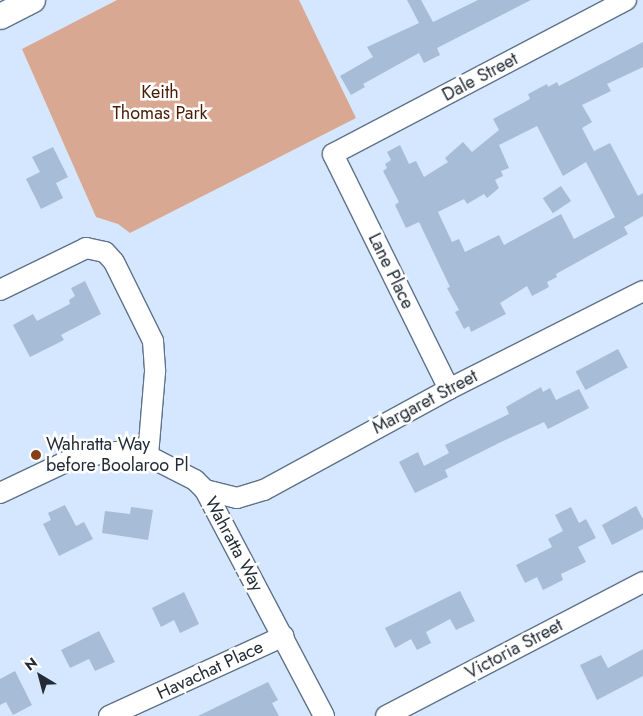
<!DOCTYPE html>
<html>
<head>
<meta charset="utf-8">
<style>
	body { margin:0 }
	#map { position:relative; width:643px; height:716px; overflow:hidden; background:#d5e7fe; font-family:Jost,sans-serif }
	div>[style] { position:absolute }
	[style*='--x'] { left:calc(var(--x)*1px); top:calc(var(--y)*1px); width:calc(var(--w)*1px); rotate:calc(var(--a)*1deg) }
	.green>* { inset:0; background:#d9a892 }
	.building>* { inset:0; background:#a6bcd7; transform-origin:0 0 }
	.roads { filter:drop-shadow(1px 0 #5e728b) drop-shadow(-1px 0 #5e728b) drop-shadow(0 1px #5e728b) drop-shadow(0 -1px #5e728b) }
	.minor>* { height:20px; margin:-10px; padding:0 10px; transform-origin:10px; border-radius:10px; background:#fff }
	.tertiary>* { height:25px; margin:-12.5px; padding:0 12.5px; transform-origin:12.5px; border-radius:12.5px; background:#fff }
	.dots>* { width:14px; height:14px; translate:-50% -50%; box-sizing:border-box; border:2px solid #fff; border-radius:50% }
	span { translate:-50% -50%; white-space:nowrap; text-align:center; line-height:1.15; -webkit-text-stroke:5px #fff; paint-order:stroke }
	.street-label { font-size:18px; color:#232c36 }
	.park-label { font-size:18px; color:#491c04 }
	.poi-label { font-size:18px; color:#232c36 }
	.left { translate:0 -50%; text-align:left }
	.north { position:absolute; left:15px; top:651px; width:50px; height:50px; -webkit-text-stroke:4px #fff; paint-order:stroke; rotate:323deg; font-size:14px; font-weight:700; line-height:20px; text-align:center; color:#232c36 }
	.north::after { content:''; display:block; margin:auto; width:18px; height:22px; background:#232c36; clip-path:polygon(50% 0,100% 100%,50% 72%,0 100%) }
</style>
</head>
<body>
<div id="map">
	<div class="green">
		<i style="clip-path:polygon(117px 0,299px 0,356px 118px,130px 233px,118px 224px,96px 217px,22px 49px)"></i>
	</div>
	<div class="building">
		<i style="clip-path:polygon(407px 0,421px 0,433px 22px,478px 0,531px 0,437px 48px,440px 55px,424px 63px,419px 53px,363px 84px,365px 87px,351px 95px,340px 76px,373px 57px,367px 47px,419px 23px)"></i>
		<i style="clip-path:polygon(evenodd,643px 42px,643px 67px,607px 84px,611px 91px,582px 105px,592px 122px,582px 128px,594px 151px,610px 143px,638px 196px,643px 193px,643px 216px,624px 227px,628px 234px,556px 274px,557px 277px,547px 282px,549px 287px,532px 296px,527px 286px,500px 303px,506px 314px,471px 332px,469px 326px,464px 329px,455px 312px,459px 310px,447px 288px,450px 287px,419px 222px,406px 228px,395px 205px,399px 202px,383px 171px,387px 168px,385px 164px,391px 160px,387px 152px,400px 145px,409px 164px,416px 161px,424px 177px,448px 162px,445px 158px,463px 142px,472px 152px,499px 130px,493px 119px,530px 99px,528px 94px,547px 84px,548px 87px,557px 82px,559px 86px,643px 42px,537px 126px,563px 176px,586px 162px,615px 217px,574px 239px,561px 214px,504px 245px,499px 235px,465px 252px,459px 239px,452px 242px,438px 212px,464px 199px,467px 204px,484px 194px,487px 198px,499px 188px,495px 180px,503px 176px,501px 171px,509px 168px,499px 145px,537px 126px)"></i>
		<i style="clip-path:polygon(53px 147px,68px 177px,56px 183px,63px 198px,41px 209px,26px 179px,40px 172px,32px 157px)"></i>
		<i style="left:561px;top:186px;width:18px;height:22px;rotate:56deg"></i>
		<i style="clip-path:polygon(85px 281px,101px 314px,61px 335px,64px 340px,30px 357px,13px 325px,33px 314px,37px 321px,70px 304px,69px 300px,75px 296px,71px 288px)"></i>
		<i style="left:618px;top:349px;width:21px;height:48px;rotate:62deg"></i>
		<i style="clip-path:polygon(541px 387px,543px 392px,550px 388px,556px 400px,579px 389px,589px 408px,548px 429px,544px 422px,499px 443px,445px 470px,448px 477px,415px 493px,399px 462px,418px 452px,424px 466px,449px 453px,445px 445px,509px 414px,506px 407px)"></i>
		<i style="clip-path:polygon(65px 505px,76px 526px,84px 522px,93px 539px,59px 556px,43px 524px,51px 520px,48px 513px)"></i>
		<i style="clip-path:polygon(636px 506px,643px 519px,643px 529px,612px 545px,602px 525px)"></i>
		<i style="clip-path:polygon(131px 507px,153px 510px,148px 540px,102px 533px,105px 511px,130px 514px)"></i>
		<i style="clip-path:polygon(571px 507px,579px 523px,586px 519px,596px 538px,578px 547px,586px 562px,561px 574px,563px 580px,543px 590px,537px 577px,525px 583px,516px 565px,552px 547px,548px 539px,563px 531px,555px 515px)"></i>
		<i style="clip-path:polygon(460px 591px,475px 621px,456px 630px,450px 619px,426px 632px,431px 643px,417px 650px,411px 639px,395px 648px,385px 628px)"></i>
		<i style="clip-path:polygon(184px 592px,199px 624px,180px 633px,174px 620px,161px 627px,152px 608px)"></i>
		<i style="clip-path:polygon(99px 631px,115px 662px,95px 671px,89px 659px,70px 668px,61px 650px)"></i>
		<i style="clip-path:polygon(643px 649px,643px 676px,597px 700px,580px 665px,601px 655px,608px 668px)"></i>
		<i style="clip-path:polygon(15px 671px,32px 705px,13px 715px,6px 702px,0 705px,0 679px)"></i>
		<i style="clip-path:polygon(268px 682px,278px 700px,272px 703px,279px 716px,198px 716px)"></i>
	</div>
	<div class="roads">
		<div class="minor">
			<i style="--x:0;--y:290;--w:96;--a:-26"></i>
			<i style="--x:86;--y:248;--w:19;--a:12"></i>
			<i style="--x:105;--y:252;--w:13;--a:48"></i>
			<i style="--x:114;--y:262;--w:88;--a:63.7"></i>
			<i style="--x:153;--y:341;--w:31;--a:86"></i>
			<i style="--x:155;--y:372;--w:84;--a:94.8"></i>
			<i style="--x:449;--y:389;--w:262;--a:-116.3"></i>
			<i style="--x:333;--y:154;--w:331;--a:-27.7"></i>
			<i style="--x:205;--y:490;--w:33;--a:14"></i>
			<i style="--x:237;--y:498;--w:28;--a:-17"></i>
			<i style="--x:264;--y:490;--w:211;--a:-28.6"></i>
			<i style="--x:449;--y:389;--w:217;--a:-26.8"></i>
			<i style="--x:0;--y:493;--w:84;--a:-25.3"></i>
			<i style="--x:76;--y:457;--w:40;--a:-7.1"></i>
			<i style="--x:116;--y:452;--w:32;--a:7"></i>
			<i style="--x:148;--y:456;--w:53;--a:27.1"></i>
			<i style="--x:195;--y:480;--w:14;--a:45"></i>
			<i style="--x:205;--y:490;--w:255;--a:62.2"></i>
			<i style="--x:109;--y:716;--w:192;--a:-24.6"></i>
			<i style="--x:386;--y:716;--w:290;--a:-27.5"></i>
		</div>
		<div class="tertiary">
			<i style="--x:0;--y:16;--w:36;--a:-27"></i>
		</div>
	</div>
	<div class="dots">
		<i style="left:36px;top:455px;background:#87401c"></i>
	</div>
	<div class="street-label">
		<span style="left:480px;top:77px;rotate:-28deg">Dale Street</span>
		<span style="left:391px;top:271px;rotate:64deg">Lane Place</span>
		<span style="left:425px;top:402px;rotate:-28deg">Margaret Street</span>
		<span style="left:234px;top:544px;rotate:62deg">Wahratta Way</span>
		<span style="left:514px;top:649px;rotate:-28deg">Victoria Street</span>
		<span style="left:210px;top:670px;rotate:-25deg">Havachat Place</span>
	</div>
	<div class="park-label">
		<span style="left:160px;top:103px">Keith<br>Thomas Park</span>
	</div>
	<div class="poi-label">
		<span class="left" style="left:46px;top:455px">Wahratta Way<br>before Boolaroo Pl</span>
	</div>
	<div class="north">N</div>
</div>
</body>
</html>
